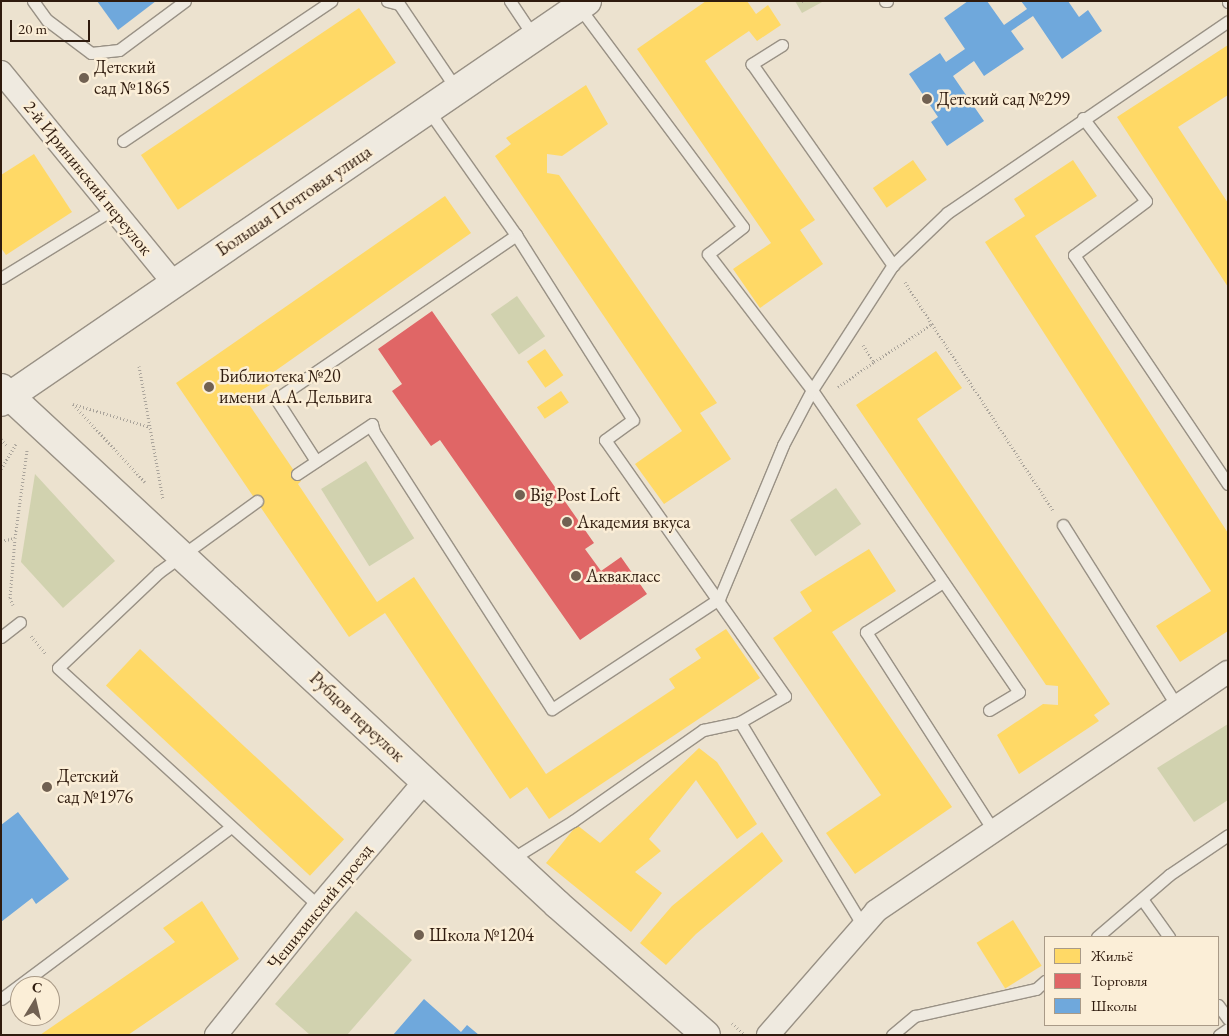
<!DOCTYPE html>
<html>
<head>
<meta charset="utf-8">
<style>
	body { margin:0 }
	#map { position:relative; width:1229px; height:1036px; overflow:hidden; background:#ece2cf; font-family:"EB Garamond",serif }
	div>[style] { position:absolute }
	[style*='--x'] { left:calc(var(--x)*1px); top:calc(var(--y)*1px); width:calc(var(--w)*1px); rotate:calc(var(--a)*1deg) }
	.green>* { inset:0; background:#d1d2af; transform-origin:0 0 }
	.homes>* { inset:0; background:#ffd966; transform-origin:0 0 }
	.shops>* { inset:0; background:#e06666 }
	.schools>* { inset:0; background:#6fa8dc }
	.path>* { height:3px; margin-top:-1.5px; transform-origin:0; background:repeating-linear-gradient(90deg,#aaa49b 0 1px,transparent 0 3.5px) }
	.roads { filter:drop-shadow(1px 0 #999185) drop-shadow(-1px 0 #999185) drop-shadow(0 1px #999185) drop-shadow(0 -1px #999185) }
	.lane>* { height:11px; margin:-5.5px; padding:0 5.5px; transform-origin:5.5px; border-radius:5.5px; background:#efeae0 }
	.street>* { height:22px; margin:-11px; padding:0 11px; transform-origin:11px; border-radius:11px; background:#efeae0 }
	.secondary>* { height:28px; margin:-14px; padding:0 14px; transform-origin:14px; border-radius:14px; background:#efeae0 }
	.dots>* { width:14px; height:14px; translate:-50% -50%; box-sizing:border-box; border:2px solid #fbeed7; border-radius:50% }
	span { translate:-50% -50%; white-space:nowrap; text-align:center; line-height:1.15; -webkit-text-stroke:5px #fbeed7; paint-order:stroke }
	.poi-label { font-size:18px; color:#2f1b0e }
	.left { translate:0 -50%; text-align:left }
	.street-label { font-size:18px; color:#2f1b0e }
	.frame { position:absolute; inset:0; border:2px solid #2f1b0e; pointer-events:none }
	.legend { position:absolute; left:1044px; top:936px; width:175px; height:90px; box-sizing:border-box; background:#fbeed7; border:1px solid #a99a87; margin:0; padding:6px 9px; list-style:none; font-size:15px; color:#2f1b0e }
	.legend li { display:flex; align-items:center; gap:10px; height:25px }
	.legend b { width:25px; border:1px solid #a99a87 }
	.north { position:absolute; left:10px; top:976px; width:50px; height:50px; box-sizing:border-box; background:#fbeed7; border:1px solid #a99a87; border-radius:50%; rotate:9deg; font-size:14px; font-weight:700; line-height:20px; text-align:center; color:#2f1b0e }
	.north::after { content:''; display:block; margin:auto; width:18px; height:22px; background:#716152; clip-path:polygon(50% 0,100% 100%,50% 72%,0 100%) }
	.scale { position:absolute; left:10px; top:20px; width:80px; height:22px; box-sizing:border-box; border:2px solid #2f1b0e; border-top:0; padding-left:6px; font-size:15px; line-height:18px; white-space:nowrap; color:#2f1b0e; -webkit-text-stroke:4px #fbeed7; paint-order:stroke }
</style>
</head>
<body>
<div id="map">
	<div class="green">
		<i style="clip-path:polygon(795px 1px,824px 1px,802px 13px)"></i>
		<i style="left:517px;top:296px;width:49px;height:32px;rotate:55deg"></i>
		<i style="left:366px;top:461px;width:91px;height:53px;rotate:58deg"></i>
		<i style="clip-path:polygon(35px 474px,115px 561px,63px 608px,21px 562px)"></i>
		<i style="left:836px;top:488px;width:44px;height:56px;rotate:55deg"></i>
		<i style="clip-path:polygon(1228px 724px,1228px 800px,1194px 822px,1157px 768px)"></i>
		<i style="clip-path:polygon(356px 911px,412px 960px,347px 1035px,310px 1035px,275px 1004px)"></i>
	</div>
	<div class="homes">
		<i style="clip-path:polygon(706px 1px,747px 1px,756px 14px,768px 5px,781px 25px,757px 41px,749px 31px,705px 61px,815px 220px,800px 230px,823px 264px,760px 308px,733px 269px,771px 243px,637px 49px)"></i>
		<i style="left:359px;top:8px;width:66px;height:263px;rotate:56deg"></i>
		<i style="clip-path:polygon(1228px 45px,1228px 95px,1178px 127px,1228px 203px,1228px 287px,1117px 117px)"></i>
		<i style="clip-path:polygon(586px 85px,608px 124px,562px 156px,547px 154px,547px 173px,559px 175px,717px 403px,700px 413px,731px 459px,664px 504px,635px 464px,682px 431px,495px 156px,511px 144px,506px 138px)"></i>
		<i style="clip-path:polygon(34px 154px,72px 212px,6px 255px,1px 248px,1px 175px)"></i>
		<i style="left:913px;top:160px;width:24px;height:49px;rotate:55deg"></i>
		<i style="clip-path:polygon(1073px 160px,1097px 196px,1035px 236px,1228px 533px,1228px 631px,1180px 662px,1156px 626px,1211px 591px,985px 242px,1025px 216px,1014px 199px)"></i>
		<i style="clip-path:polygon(445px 196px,471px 233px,268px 376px,273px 383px,246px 400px,301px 481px,298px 484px,377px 602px,414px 577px,546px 774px,675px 688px,669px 679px,701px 658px,695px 649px,726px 629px,760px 678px,549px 819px,527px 787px,510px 799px,385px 613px,349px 637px,176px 383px)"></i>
		<i style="left:545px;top:349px;width:32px;height:22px;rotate:55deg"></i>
		<i style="clip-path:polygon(936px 351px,962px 388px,917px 419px,1110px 704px,1094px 715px,1099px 721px,1019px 774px,997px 735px,1043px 704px,1058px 705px,1058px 686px,1046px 685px,856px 405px)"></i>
		<i style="left:561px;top:391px;width:14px;height:29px;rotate:56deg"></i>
		<i style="clip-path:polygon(869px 549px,896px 591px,832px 632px,952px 807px,855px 874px,826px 833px,881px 795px,773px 638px,812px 611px,800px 592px)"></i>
		<i style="left:140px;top:649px;width:279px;height:50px;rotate:43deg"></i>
		<i style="clip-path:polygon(699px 748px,717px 762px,757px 824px,737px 839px,696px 780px,649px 839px,661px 851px,635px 872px,662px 893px,631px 932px,546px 863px,577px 825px,600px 843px)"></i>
		<i style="clip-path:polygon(762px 832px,783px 861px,696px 934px,666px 965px,640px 943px,672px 906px)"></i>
		<i style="clip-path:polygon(202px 901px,239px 959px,128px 1035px,40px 1035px,175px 942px,163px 928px)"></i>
		<i style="left:1013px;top:920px;width:54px;height:43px;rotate:58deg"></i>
	</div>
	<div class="shops">
		<i style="clip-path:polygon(432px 311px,594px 543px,585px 549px,601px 571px,621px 557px,647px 594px,580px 640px,440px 440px,431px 446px,392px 391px,402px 384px,378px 349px)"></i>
	</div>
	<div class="schools">
		<i style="clip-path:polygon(97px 1px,156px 1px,118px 30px)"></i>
		<i style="clip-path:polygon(968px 1px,987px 1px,1004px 25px,1027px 9px,1021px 1px,1068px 1px,1079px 17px,1088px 10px,1102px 31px,1062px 59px,1033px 16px,1011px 31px,1024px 49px,984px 76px,974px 61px,953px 76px,984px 121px,947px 146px,931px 122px,938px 117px,909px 74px,940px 53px,946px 62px,965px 49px,944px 18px)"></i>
		<i style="clip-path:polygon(18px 812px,69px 879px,36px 904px,32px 898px,1px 922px,1px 825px)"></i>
		<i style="clip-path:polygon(424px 999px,461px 1032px,467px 1025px,479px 1035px,393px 1035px)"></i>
	</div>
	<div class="path">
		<i style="--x:803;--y:1;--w:1;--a:45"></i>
		<i style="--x:905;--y:282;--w:50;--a:57.3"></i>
		<i style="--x:863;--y:345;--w:20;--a:57"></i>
		<i style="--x:874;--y:362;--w:69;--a:-33.2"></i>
		<i style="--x:932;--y:324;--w:222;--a:57"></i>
		<i style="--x:139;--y:366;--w:136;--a:79.8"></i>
		<i style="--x:838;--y:387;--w:44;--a:-34.8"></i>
		<i style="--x:73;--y:404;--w:106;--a:47.3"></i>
		<i style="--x:73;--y:404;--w:80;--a:16.6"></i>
		<i style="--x:1;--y:439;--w:8;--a:50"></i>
		<i style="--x:1;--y:469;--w:29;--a:-59"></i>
		<i style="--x:1;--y:541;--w:14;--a:-12"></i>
		<i style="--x:13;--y:605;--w:8;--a:-113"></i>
		<i style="--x:10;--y:598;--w:60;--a:-85.2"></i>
		<i style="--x:15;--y:538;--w:89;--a:-82.2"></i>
		<i style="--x:31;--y:636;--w:23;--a:50"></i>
		<i style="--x:732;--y:1023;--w:16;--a:43"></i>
	</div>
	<div class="roads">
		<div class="lane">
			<i style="--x:33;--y:1;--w:24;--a:54"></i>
			<i style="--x:47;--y:20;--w:55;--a:36.9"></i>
			<i style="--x:91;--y:53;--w:28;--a:-6"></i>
			<i style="--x:119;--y:50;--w:82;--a:-36.6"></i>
			<i style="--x:387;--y:1;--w:12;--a:14"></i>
			<i style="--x:399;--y:4;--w:104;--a:56"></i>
			<i style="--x:510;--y:1;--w:43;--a:56.3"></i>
			<i style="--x:885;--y:1;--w:2;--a:0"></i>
			<i style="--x:1228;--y:1;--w:1;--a:90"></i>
			<i style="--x:579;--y:7;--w:274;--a:53.3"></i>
			<i style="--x:743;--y:227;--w:44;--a:142.4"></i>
			<i style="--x:708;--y:254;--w:171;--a:52.6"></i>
			<i style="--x:812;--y:390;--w:366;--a:55.6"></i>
			<i style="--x:1019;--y:692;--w:35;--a:149"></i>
			<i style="--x:782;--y:45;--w:36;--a:148"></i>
			<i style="--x:752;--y:64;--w:246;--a:55"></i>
			<i style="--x:1083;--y:118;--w:104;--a:52.8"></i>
			<i style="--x:1146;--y:201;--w:90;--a:143.1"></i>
			<i style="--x:1074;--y:255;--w:276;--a:56.1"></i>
			<i style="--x:123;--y:141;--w:251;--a:-33.9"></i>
			<i style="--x:1;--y:278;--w:132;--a:-31.6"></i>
			<i style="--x:316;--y:461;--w:74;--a:-122.8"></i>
			<i style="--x:276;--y:399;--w:291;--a:-34.3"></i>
			<i style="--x:516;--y:235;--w:153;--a:-125.1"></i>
			<i style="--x:297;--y:474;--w:90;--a:-33.7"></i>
			<i style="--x:372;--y:424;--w:8;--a:76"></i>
			<i style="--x:374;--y:432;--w:329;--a:57.3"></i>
			<i style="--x:552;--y:709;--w:200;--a:-33.4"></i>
			<i style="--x:719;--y:599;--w:167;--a:-67.4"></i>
			<i style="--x:783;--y:445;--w:62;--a:-62.2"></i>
			<i style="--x:812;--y:390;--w:149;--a:-57.1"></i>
			<i style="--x:893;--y:265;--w:75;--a:-43.9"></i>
			<i style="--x:947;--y:213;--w:340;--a:-34.3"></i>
			<i style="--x:257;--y:501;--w:121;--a:144.1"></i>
			<i style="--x:159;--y:572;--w:139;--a:136.5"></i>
			<i style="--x:58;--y:668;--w:353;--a:42.4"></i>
			<i style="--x:1063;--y:525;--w:214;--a:57.8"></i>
			<i style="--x:943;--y:582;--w:92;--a:147"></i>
			<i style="--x:866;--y:632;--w:237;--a:57.3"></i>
			<i style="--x:1;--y:637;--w:24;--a:-38"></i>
			<i style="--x:740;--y:722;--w:238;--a:58.9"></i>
			<i style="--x:510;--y:860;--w:74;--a:-31.8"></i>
			<i style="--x:573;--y:821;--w:159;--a:-35"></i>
			<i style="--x:703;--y:730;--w:38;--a:-12"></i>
			<i style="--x:740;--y:722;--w:52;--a:-30"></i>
			<i style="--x:785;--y:696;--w:313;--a:-125.1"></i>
			<i style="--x:605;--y:440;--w:34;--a:-36"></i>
			<i style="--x:633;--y:420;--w:219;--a:-122.3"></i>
			<i style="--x:1142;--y:899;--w:47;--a:54.6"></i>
			<i style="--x:1097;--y:937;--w:95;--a:-40.7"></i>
			<i style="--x:1169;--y:875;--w:71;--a:-34.1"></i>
			<i style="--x:1;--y:999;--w:287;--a:-36.8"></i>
			<i style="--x:1218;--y:1005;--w:17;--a:54"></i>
			<i style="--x:892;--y:1035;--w:30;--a:-40"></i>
			<i style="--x:915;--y:1016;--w:124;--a:-12.6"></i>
			<i style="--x:1036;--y:989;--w:12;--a:-42"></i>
			<i style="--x:1219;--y:1035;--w:11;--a:-34"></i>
		</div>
		<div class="street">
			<i style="--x:1;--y:72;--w:273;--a:50.7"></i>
			<i style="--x:216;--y:1035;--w:165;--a:-51.4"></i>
			<i style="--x:319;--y:906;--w:164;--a:-49.7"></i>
			<i style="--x:768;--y:1035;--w:164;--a:-48.9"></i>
			<i style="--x:876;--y:911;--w:425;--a:-34.2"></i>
		</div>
		<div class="secondary">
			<i style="--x:1;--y:388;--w:759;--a:42.86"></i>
			<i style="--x:557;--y:904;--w:198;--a:41.3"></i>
			<i style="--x:1;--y:402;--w:710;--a:-34.38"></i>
		</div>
	</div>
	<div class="dots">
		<i style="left:84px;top:78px;background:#716152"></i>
		<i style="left:927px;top:99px;background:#716152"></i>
		<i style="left:209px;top:387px;background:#716152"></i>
		<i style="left:520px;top:495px;background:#716152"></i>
		<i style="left:567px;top:522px;background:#716152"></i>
		<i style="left:576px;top:576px;background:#716152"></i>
		<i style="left:47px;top:787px;background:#716152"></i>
		<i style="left:419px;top:935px;background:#716152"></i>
	</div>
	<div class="poi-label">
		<span class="left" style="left:94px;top:78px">Детский<br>сад №1865</span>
		<span class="left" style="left:937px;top:99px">Детский сад №299</span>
		<span class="left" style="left:219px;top:387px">Библиотека №20<br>имени А.А. Дельвига</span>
		<span class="left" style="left:530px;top:495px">Big Post Loft</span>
		<span class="left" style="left:577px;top:522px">Академия вкуса</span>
		<span class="left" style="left:586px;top:576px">Аквакласс</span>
		<span class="left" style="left:57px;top:787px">Детский<br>сад №1976</span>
		<span class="left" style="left:429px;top:935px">Школа №1204</span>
	</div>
	<div class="street-label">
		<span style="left:88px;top:178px;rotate:51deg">2-й Ирининский переулок</span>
		<span style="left:294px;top:201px;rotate:-34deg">Большая Почтовая улица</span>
		<span style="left:357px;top:717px;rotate:43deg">Рубцов переулок</span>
		<span style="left:320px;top:907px;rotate:-51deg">Чешихинский проезд</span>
	</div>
	<div class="frame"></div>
	<ul class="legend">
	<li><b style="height:14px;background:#ffd966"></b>Жильё</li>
	<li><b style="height:14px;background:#e06666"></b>Торговля</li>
	<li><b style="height:14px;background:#6fa8dc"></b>Школы</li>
	</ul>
	<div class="north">С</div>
	<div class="scale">20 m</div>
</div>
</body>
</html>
